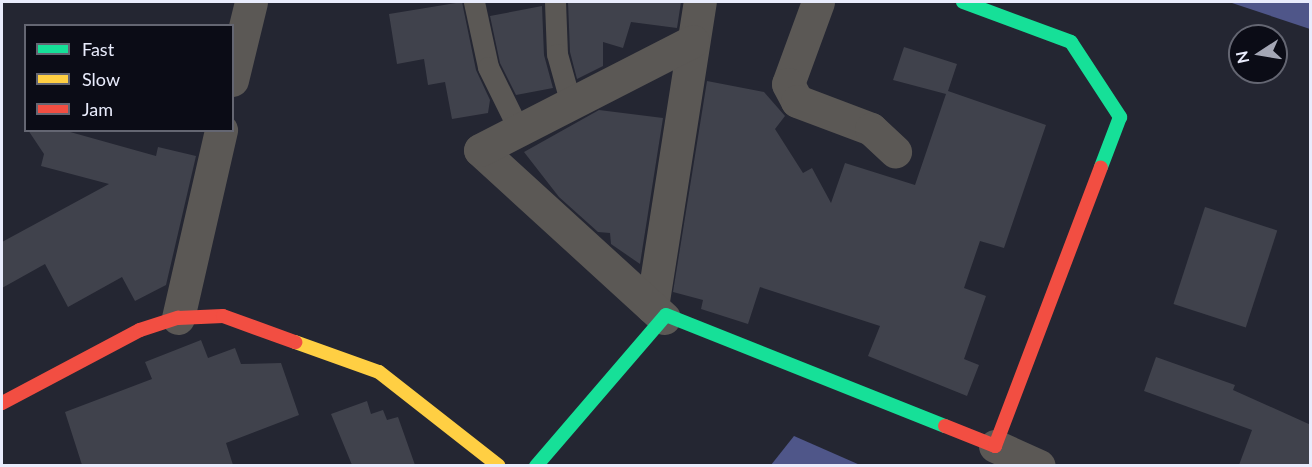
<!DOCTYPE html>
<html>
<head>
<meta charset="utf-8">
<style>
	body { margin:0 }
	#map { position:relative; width:1312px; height:467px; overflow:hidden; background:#242632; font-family:Lato,sans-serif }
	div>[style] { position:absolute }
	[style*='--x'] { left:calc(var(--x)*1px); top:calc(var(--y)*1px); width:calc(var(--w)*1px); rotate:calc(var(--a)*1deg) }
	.water>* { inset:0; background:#4f5689 }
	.building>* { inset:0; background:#40424c; transform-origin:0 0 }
	.lane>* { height:21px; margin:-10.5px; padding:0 10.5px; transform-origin:10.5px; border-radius:10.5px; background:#5b5855 }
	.street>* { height:33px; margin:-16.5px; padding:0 16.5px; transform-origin:16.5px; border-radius:16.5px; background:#5b5855 }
	.fast>* { height:14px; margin:-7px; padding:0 7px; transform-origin:7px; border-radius:7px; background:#16e098 }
	.slow>* { height:14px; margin:-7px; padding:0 7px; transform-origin:7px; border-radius:7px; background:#ffcf43 }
	.jam>* { height:14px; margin:-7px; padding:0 7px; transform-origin:7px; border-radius:7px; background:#f24e42 }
	span { translate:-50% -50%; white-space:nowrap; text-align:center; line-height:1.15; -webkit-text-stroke:4.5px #0b0c16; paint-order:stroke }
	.frame { position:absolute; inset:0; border:3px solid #e9ecfc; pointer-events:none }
	.legend { position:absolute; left:24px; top:24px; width:210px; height:108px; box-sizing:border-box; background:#0b0c16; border:2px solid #646672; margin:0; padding:8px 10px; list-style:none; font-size:18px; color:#e9ecfc }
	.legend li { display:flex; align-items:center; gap:12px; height:30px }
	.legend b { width:30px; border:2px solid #646672 }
	.north { position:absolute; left:1228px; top:24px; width:60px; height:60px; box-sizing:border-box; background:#0b0c16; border:2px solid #646672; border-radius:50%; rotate:258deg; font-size:16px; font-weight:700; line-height:24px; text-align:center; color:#e9ecfc }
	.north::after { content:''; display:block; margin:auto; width:21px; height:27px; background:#a4a7b5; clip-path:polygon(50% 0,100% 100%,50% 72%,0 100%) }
</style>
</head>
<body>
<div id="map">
	<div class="water">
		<i style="clip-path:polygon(1229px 2px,1310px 2px,1310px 29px)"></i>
		<i style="clip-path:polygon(794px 436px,860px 465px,771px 465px)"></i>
	</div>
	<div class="building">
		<i style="clip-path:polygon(462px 2px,476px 70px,490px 100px,488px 113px,452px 119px,445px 82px,428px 85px,424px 59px,397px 64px,389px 14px)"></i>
		<i style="clip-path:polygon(568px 2px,681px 2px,677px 28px,631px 22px,623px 48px,603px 42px,603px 66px,577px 79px,570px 52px)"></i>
		<i style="clip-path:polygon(542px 6px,544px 55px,553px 88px,516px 95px,500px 63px,490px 16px)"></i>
		<i style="clip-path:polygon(904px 47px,957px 64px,948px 91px,1046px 125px,1004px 248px,980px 241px,964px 288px,986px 296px,964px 359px,979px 365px,967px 396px,868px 356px,880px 326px,760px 287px,748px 324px,701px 309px,703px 300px,673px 292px,707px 81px,764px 92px,785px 116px,775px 129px,803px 173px,812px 168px,831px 203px,845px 163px,915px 185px,946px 94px,893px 80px)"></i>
		<i style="clip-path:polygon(599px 110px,663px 118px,640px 264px,611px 244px,610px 233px,598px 232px,559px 197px,524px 152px)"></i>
		<i style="clip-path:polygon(28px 130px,63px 130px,156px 156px,158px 147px,196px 156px,166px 285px,135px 301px,122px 277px,68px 307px,45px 264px,2px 288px,2px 242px,109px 184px,41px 166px,44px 154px)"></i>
		<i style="left:1205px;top:207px;width:76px;height:102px;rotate:18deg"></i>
		<i style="clip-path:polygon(201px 340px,208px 358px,235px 348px,241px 364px,281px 363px,299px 415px,226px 443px,233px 465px,82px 465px,65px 412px,152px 379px,145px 362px)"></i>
		<i style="clip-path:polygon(1156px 357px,1235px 385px,1233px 390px,1311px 425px,1311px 465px,1239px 465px,1252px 430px,1144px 391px)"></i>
		<i style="clip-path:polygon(367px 401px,371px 414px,383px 410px,387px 420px,398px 417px,415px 465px,352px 465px,331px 414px)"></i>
	</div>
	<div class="lane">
		<i style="--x:474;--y:2;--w:66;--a:77.8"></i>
		<i style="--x:488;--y:67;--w:72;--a:63.8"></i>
		<i style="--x:555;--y:2;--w:52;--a:87.8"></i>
		<i style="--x:557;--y:54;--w:52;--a:74.4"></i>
	</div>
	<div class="street">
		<i style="--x:818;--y:2;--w:87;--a:110.1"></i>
		<i style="--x:788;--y:84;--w:19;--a:62"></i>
		<i style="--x:797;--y:101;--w:79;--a:20.7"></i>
		<i style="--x:871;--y:129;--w:33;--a:43"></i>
		<i style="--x:232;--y:80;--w:80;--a:-76.3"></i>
		<i style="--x:652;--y:307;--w:309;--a:-81.1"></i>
		<i style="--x:178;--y:318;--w:193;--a:-77.1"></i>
		<i style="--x:664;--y:318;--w:249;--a:-137.6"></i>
		<i style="--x:480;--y:150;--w:239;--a:-27.1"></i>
		<i style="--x:995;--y:446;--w:48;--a:24.4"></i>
	</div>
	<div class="fast">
		<i style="--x:963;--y:2;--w:115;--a:20.3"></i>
		<i style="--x:1071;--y:42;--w:90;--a:56.8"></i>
		<i style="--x:1120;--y:117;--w:53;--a:110.8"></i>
		<i style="--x:536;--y:466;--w:199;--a:-49.3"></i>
		<i style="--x:666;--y:315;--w:300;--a:21.7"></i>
	</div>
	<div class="slow">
		<i style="--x:295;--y:342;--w:89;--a:19.7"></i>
		<i style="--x:379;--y:372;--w:152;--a:38.1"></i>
	</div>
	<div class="jam">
		<i style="--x:2;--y:403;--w:156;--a:-27.9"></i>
		<i style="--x:140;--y:330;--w:40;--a:-18"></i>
		<i style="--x:178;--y:318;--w:45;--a:-2.5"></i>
		<i style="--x:223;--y:316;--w:77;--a:19.9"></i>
		<i style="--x:945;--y:426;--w:54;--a:21.8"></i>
		<i style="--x:995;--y:446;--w:298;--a:-69.2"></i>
	</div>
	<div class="frame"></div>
	<ul class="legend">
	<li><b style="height:8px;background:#16e098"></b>Fast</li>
	<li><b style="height:8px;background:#ffcf43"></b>Slow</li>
	<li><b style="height:8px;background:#f24e42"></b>Jam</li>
	</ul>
	<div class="north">N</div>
</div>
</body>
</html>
